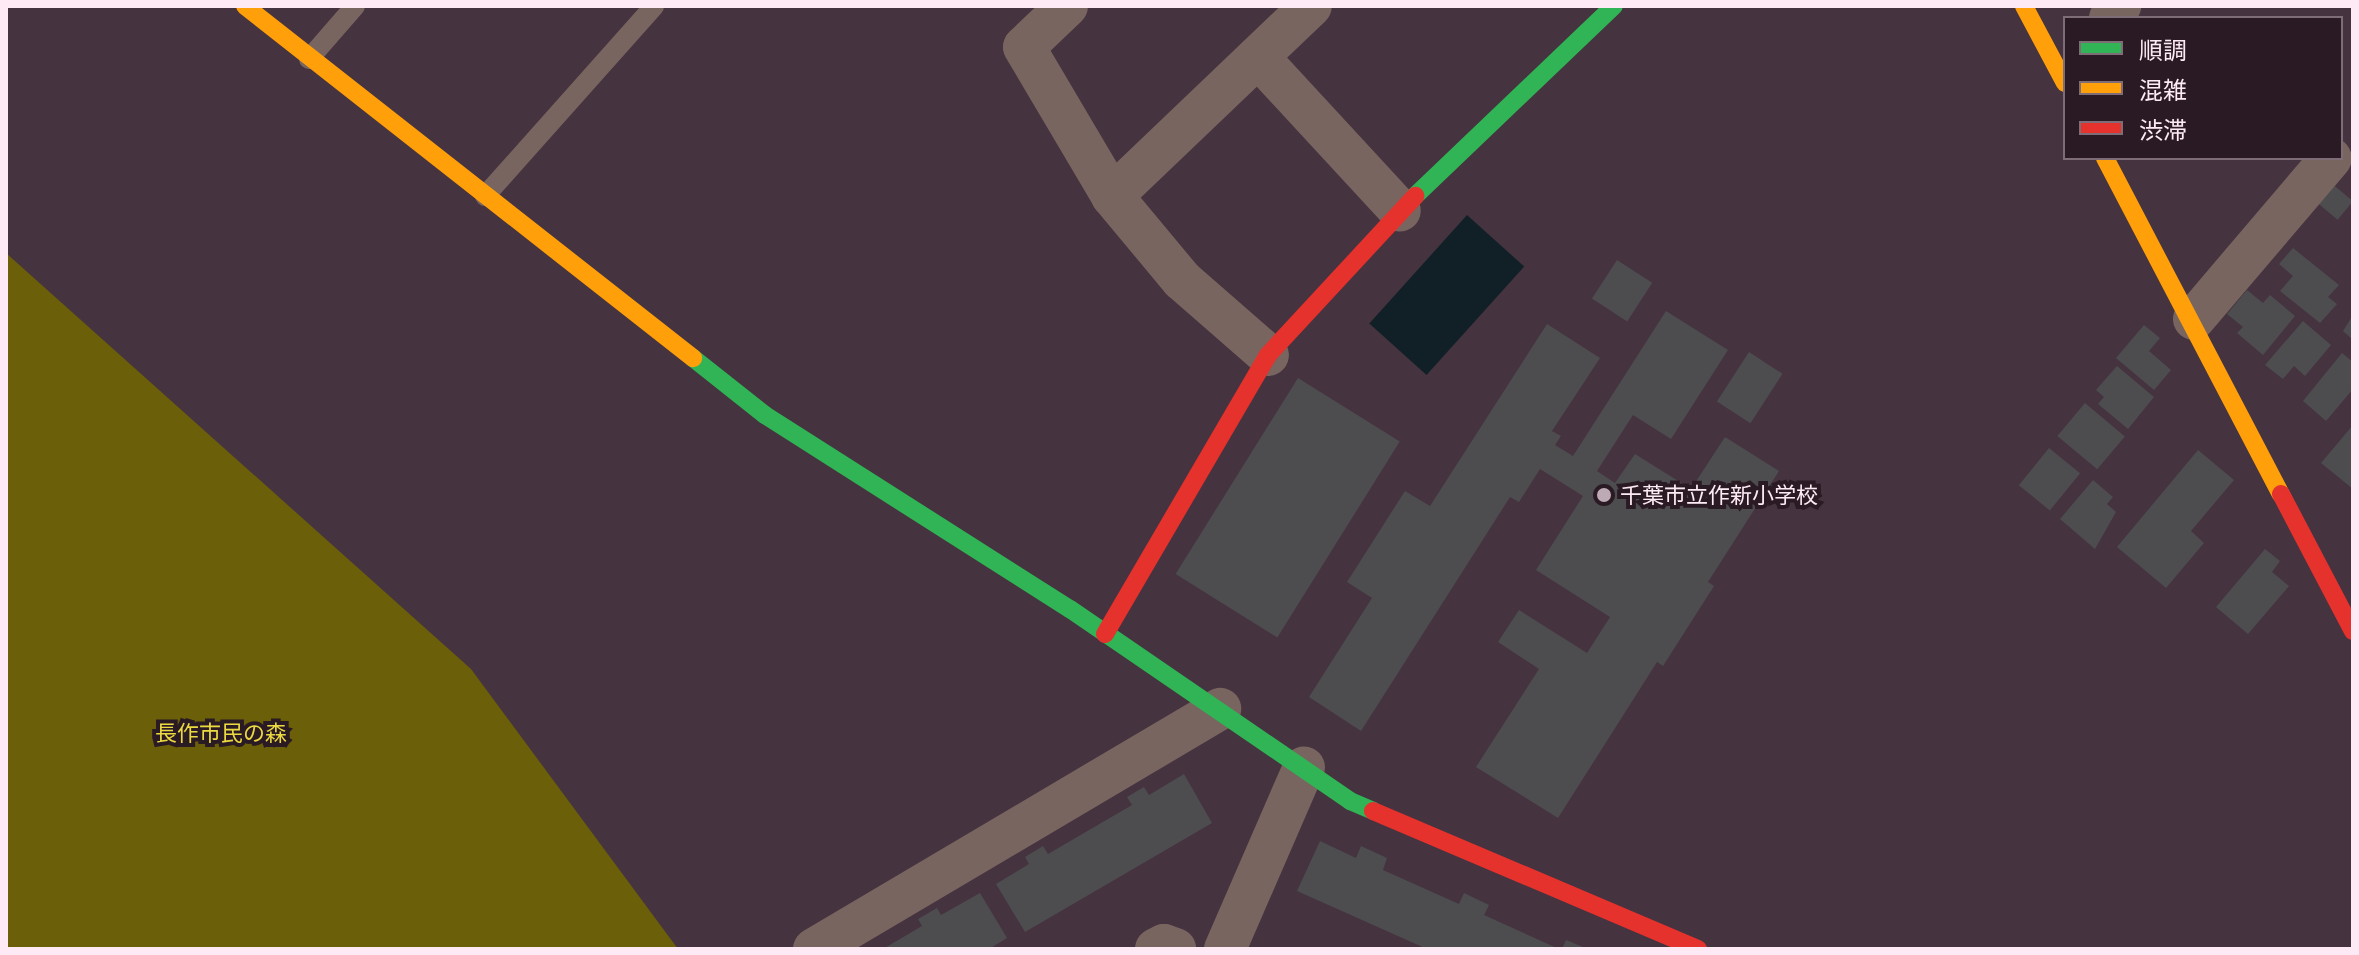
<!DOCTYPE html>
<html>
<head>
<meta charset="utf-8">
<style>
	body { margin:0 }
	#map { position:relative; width:2359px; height:955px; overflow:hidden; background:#45333f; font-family:Commissioner,"Noto Sans JP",sans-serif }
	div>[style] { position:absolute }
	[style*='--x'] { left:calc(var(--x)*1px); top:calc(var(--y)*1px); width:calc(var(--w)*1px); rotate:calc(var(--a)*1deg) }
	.forest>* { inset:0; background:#6b5f09 }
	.water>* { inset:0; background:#112026; transform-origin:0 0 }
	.building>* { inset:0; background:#4d4d4f; transform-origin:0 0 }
	.lane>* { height:20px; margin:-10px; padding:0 10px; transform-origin:10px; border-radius:10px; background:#796560 }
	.street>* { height:42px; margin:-21px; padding:0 21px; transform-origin:21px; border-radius:21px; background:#796560 }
	.fast>* { height:18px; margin:-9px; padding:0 9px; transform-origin:9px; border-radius:9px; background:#30b455 }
	.slow>* { height:18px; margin:-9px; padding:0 9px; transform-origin:9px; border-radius:9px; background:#ff9f0a }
	.jam>* { height:18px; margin:-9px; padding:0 9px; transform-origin:9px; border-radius:9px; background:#e5322d }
	.dots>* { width:22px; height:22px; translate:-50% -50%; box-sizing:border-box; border:4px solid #2a1a23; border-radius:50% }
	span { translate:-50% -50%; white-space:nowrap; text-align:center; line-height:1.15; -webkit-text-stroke:8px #2a1a23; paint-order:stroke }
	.poi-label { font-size:22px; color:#fdeaf5 }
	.left { translate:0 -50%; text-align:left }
	.park-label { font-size:22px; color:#ebd941 }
	.frame { position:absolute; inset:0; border:8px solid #fdeaf5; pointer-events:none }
	.legend { position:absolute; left:2063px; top:16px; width:280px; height:144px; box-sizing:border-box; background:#2a1a23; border:2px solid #7e6d77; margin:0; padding:10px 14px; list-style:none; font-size:24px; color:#fdeaf5 }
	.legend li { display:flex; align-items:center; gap:16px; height:40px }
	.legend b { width:40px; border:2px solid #7e6d77 }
</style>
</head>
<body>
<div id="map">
	<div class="forest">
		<i style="clip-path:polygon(6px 253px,471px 669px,678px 949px,6px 949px)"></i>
	</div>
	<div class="water">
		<i style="left:1467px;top:215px;width:77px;height:146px;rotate:42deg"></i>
	</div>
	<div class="building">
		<i style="left:2330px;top:182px;width:30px;height:24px;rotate:40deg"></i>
		<i style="clip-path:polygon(2293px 248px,2339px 285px,2328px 297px,2337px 304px,2320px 323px,2280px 291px,2293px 276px,2279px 264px)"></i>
		<i style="left:1617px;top:260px;width:42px;height:46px;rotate:33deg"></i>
		<i style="clip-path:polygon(2247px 290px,2263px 303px,2270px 295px,2295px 316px,2263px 355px,2237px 333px,2243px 327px,2227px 314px)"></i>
		<i style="clip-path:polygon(1666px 311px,1728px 350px,1671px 439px,1633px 415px,1597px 471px,1615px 483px,1635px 454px,1691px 489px,1725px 437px,1779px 471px,1708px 582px,1714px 586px,1663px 666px,1657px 662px,1558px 818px,1476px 767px,1539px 669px,1498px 642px,1519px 610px,1587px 653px,1610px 617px,1536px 570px,1583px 496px,1540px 469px,1519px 502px,1510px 497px,1361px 731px,1309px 697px,1372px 598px,1347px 582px,1405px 491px,1430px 506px,1547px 324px,1600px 358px,1552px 431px,1561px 436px,1555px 445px,1573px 456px)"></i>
		<i style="clip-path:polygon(2353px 315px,2353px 340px,2343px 331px)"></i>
		<i style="clip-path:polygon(2303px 321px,2331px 345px,2305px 376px,2294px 366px,2283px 379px,2265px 365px)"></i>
		<i style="clip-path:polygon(2144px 325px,2160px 338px,2149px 351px,2171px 370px,2154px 390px,2116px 358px)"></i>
		<i style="left:1749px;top:352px;width:40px;height:59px;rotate:33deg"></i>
		<i style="clip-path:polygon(2342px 353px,2353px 362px,2353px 389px,2326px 421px,2303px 401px)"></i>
		<i style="clip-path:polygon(2117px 366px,2154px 397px,2128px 429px,2098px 404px,2104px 397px,2096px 390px)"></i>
		<i style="left:1298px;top:378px;width:120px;height:231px;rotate:32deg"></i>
		<i style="left:2085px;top:403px;width:52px;height:43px;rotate:40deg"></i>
		<i style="clip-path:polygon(2353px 425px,2353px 489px,2321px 463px)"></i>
		<i style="left:2049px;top:448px;width:40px;height:48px;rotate:39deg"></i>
		<i style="clip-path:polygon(2198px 450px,2234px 480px,2191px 531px,2204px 543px,2166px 588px,2117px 547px)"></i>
		<i style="clip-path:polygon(2093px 480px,2113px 497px,2107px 504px,2116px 512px,2095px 549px,2060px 519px)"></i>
		<i style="clip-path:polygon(2265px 549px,2280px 561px,2272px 572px,2289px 586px,2248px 634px,2216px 607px)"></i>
		<i style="clip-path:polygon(1184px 774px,1212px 823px,1025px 932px,996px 884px,1029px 864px,1025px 857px,1043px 846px,1048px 854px,1132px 805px,1127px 797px,1144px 787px,1149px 795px)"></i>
		<i style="clip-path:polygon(1320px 841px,1356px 858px,1361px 846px,1387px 858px,1383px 870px,1459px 904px,1464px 893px,1489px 905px,1484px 915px,1559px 949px,1427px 949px,1297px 891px)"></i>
		<i style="clip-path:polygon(980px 893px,1007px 938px,989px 949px,883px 949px,922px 926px,918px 919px,937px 908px,941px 915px)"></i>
		<i style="clip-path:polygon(1566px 940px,1588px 949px,1562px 949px)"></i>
	</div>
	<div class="lane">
		<i style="--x:309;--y:59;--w:70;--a:-49"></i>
		<i style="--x:485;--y:196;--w:254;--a:-48.3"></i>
	</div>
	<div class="street">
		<i style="--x:1067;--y:6;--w:59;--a:136.4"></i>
		<i style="--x:1024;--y:47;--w:173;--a:59.4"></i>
		<i style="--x:1112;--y:196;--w:109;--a:50.2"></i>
		<i style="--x:1182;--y:280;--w:114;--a:41.1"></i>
		<i style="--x:2110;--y:18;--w:16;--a:-50"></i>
		<i style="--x:1258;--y:57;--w:209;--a:47.3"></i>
		<i style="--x:1112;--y:196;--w:275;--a:-43.7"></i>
		<i style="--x:2194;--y:319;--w:211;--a:-49.6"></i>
		<i style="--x:814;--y:949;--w:472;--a:-30.6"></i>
		<i style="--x:1156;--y:949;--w:9;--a:-27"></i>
		<i style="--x:1164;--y:945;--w:12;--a:20"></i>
		<i style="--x:1225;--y:949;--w:198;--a:-66.5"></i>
	</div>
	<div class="fast">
		<i style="--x:1415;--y:196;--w:275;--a:-43.7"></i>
		<i style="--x:693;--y:358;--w:92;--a:38.4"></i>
		<i style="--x:765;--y:415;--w:361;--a:32.5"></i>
		<i style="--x:1070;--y:609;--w:340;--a:34.4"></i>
		<i style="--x:1350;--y:801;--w:25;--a:23"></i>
	</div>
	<div class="slow">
		<i style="--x:245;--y:6;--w:570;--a:38.16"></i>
		<i style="--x:2024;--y:6;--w:87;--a:62"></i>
		<i style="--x:2105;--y:158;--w:379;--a:62.4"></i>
	</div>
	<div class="jam">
		<i style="--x:2281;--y:494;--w:155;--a:62.3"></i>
		<i style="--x:1105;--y:634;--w:323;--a:-59.7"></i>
		<i style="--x:1268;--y:355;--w:217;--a:-47.2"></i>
		<i style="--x:1373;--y:811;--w:353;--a:23"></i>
	</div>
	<div class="dots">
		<i style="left:1604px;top:495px;background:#bdaab5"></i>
	</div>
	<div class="poi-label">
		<span class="left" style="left:1620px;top:495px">千葉市立作新小学校</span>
	</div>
	<div class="park-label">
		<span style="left:221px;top:733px">長作市民の森</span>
	</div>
	<div class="frame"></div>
	<ul class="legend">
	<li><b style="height:10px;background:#30b455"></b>順調</li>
	<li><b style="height:10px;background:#ff9f0a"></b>混雑</li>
	<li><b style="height:10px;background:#e5322d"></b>渋滞</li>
	</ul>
</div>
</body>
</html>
